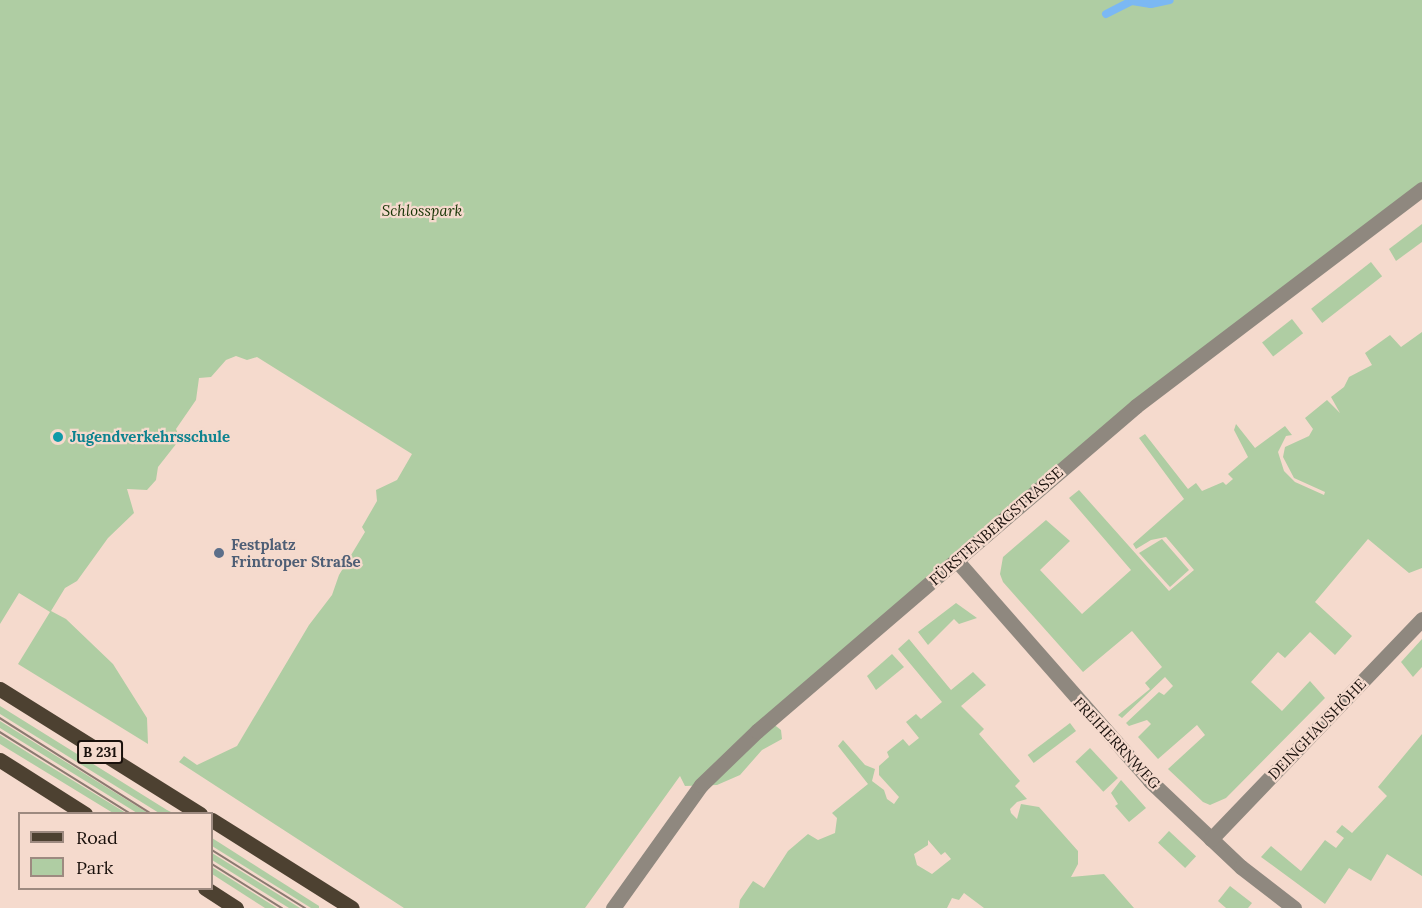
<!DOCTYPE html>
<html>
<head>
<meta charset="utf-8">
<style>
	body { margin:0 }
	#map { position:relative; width:1422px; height:908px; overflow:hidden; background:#f5dacd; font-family:Lora,serif }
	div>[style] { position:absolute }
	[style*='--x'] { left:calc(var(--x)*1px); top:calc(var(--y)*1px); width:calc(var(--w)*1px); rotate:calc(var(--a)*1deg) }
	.green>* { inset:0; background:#afcda3; transform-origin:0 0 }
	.stream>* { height:8px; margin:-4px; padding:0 4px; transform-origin:4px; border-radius:4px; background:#7bb8f3 }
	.minor>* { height:15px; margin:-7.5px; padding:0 7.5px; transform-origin:7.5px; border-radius:7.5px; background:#8f887f }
	.primary>* { height:15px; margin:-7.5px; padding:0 7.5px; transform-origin:7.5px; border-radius:7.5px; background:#4d4131 }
	.tram>* { height:1.5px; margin:-0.75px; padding:0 0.75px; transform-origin:0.75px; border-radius:0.75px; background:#8c7a71 }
	.dots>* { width:16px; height:16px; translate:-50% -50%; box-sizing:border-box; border:3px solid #f5dacd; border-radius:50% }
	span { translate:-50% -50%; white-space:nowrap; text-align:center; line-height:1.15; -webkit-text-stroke:4.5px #f5dacd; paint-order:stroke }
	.shield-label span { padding:2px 4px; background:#f5dacd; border:2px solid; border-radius:4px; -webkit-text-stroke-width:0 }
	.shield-label { font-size:14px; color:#1a110c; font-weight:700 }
	.park-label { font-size:15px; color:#163404; font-style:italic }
	.culture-label { font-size:15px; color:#0d838f; font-weight:700 }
	.left { translate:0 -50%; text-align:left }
	.street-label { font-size:15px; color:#1a110c }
	.service-label { font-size:15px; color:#4e5e75; font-weight:700 }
	.legend { position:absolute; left:18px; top:812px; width:195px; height:78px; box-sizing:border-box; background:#f5dacd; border:2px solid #9d8a80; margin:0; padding:8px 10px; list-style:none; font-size:18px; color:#1a110c }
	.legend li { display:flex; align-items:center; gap:12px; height:30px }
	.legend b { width:30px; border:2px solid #9d8a80 }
</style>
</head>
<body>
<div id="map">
	<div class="green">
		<i style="clip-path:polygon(0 0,1422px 0,1422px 189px,1136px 406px,772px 723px,781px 730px,782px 739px,762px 750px,740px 775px,717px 785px,685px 786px,680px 776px,585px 908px,404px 908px,179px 762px,184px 756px,197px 765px,237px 746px,309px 625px,332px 595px,339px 575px,365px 532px,362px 527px,377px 501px,376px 490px,397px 480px,412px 454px,257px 357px,247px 360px,236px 356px,226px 360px,211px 377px,199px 378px,196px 400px,176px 429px,180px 439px,158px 467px,156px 480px,147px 490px,127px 489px,134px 513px,108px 538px,77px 581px,65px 588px,51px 611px,66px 619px,113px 664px,147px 718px,148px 744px,18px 664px,50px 612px,19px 593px,0 624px)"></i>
		<i style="clip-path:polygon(1422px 224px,1422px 242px,1396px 261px,1389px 249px)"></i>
		<i style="left:1371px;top:262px;width:18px;height:76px;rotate:52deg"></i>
		<i style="left:1292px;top:319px;width:18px;height:38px;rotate:52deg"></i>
		<i style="clip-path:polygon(1422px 332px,1422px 568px,1409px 573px,1368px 539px,1315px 602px,1352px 636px,1335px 655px,1310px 632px,1285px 658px,1278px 652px,1251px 682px,1282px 711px,1310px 681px,1325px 698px,1226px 798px,1210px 805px,1203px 802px,1168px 769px,1205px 735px,1197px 725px,1158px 759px,1138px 737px,1151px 724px,1147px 720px,1129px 726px,1126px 723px,1159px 692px,1164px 695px,1173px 686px,1165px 677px,1122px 718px,1118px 715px,1150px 689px,1145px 683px,1162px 667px,1132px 631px,1083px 672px,1003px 582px,1000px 574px,1003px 557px,1046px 520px,1070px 541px,1040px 570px,1082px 614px,1131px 570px,1069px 498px,1079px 490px,1169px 591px,1194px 570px,1166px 537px,1151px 540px,1136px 549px,1133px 544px,1184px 499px,1139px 438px,1145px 434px,1188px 489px,1196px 483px,1202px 491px,1223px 482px,1226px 485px,1233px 479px,1228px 474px,1248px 457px,1234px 430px,1236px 424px,1255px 448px,1285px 426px,1292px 435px,1286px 436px,1278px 452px,1284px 471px,1295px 482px,1324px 495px,1325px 492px,1294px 478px,1283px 457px,1285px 447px,1309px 436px,1313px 429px,1305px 418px,1327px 400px,1340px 413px,1331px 397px,1344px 387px,1349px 377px,1372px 365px,1365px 353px,1390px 335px,1401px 347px)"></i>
		<i style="clip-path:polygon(1162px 539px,1189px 570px,1170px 587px,1139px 553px)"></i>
		<i style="clip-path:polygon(956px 603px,977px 618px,959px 624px,954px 619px,928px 645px,918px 632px)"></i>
		<i style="clip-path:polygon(evenodd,909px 639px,951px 690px,973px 672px,986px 685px,961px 706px,984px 729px,979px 734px,1020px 781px,1015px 786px,1027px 799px,1017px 802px,1010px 809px,1011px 813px,1017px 819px,1021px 804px,1039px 807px,1078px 851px,1078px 864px,1071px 877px,1104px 874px,1134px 908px,984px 908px,964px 893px,959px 900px,952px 898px,947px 908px,739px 908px,740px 900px,753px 881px,764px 888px,788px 851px,808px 834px,818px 840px,835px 833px,837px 818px,832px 813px,868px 784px,838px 746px,843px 740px,865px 765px,875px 769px,872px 781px,884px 790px,887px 799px,894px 804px,899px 797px,879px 775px,879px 766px,889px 757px,887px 752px,903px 739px,909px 746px,919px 738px,906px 722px,916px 714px,921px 719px,942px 702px,898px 649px,909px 639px,928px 840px,941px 855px,945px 852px,951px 859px,932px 874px,917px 865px,914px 854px,928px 845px,928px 840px)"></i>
		<i style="clip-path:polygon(1422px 639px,1422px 667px,1413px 677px,1401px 662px)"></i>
		<i style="clip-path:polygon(892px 654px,904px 667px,876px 690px,867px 676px)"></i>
		<i style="clip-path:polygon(0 706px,167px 810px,173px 813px,159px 813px,0 714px)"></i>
		<i style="clip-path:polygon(0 721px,24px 736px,148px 813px,137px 813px,0 728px)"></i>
		<i style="left:1070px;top:723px;width:10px;height:53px;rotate:53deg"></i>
		<i style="clip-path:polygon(1422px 734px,1422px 876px,1387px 854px,1371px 881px,1349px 868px,1325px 904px,1261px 857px,1271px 846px,1301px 871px,1325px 840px,1336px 848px,1344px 838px,1336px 832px,1342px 825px,1352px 833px,1387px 796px,1378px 787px)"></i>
		<i style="clip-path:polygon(0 735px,46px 764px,126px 813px,113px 813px,0 744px)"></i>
		<i style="left:1090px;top:748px;width:41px;height:20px;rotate:47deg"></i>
		<i style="clip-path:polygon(1121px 780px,1146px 808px,1129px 822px,1115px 806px,1118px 804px,1111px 793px)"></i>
		<i style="left:1169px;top:831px;width:37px;height:16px;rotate:43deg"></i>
		<i style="clip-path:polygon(212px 838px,319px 906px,319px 908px,311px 908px,212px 846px)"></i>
		<i style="clip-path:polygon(212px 853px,300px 908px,289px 908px,212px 860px)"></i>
		<i style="clip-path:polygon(212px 867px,277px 908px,265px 908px,212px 874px)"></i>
		<i style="clip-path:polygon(1230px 886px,1252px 903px,1248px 908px,1226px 908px,1218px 901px)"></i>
	</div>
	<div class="stream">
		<i style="--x:1106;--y:14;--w:29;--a:-27"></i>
		<i style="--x:1132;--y:1;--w:19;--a:9"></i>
		<i style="--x:1151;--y:4;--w:19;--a:-12"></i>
	</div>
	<div class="minor">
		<i style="--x:957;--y:561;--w:293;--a:48.7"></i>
		<i style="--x:1150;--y:781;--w:125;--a:43.4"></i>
		<i style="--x:1241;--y:867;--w:67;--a:37.7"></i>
		<i style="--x:1211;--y:839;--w:305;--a:-46.2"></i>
		<i style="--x:613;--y:908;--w:151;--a:-54.4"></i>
		<i style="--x:701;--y:785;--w:78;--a:-44"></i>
		<i style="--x:757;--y:731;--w:499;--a:-40.6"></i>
		<i style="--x:1136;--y:406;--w:359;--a:-37.2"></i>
	</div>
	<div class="primary">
		<i style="--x:0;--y:689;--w:236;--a:32"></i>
		<i style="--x:0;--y:760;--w:101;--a:32.4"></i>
		<i style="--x:212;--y:820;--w:165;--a:32.2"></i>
		<i style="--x:205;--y:888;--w:37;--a:33"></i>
	</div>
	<div class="tram">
		<i style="--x:0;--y:718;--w:180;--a:32.3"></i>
		<i style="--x:0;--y:732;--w:155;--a:32"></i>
		<i style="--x:212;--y:850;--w:110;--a:31.9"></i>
		<i style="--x:212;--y:864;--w:83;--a:32.2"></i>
	</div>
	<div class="dots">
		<i style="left:58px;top:437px;background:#0f9aa8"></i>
		<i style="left:219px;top:553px;background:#5c6f8a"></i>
	</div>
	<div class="shield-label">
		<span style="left:100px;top:752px">B 231</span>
	</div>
	<div class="park-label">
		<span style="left:422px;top:211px">Schlosspark</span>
	</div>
	<div class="culture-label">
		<span class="left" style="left:70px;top:437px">Jugendverkehrsschule</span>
	</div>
	<div class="street-label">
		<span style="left:996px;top:526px;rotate:-41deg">FÜRSTENBERGSTRASSE</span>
		<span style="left:1317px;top:729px;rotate:-46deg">DEINGHAUSHÖHE</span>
		<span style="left:1117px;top:743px;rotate:47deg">FREIHERRNWEG</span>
	</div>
	<div class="service-label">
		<span class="left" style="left:231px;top:553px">Festplatz<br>Frintroper Straße</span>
	</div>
	<ul class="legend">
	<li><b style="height:8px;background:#4d4131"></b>Road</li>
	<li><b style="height:16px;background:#afcda3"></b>Park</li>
	</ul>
</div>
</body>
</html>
